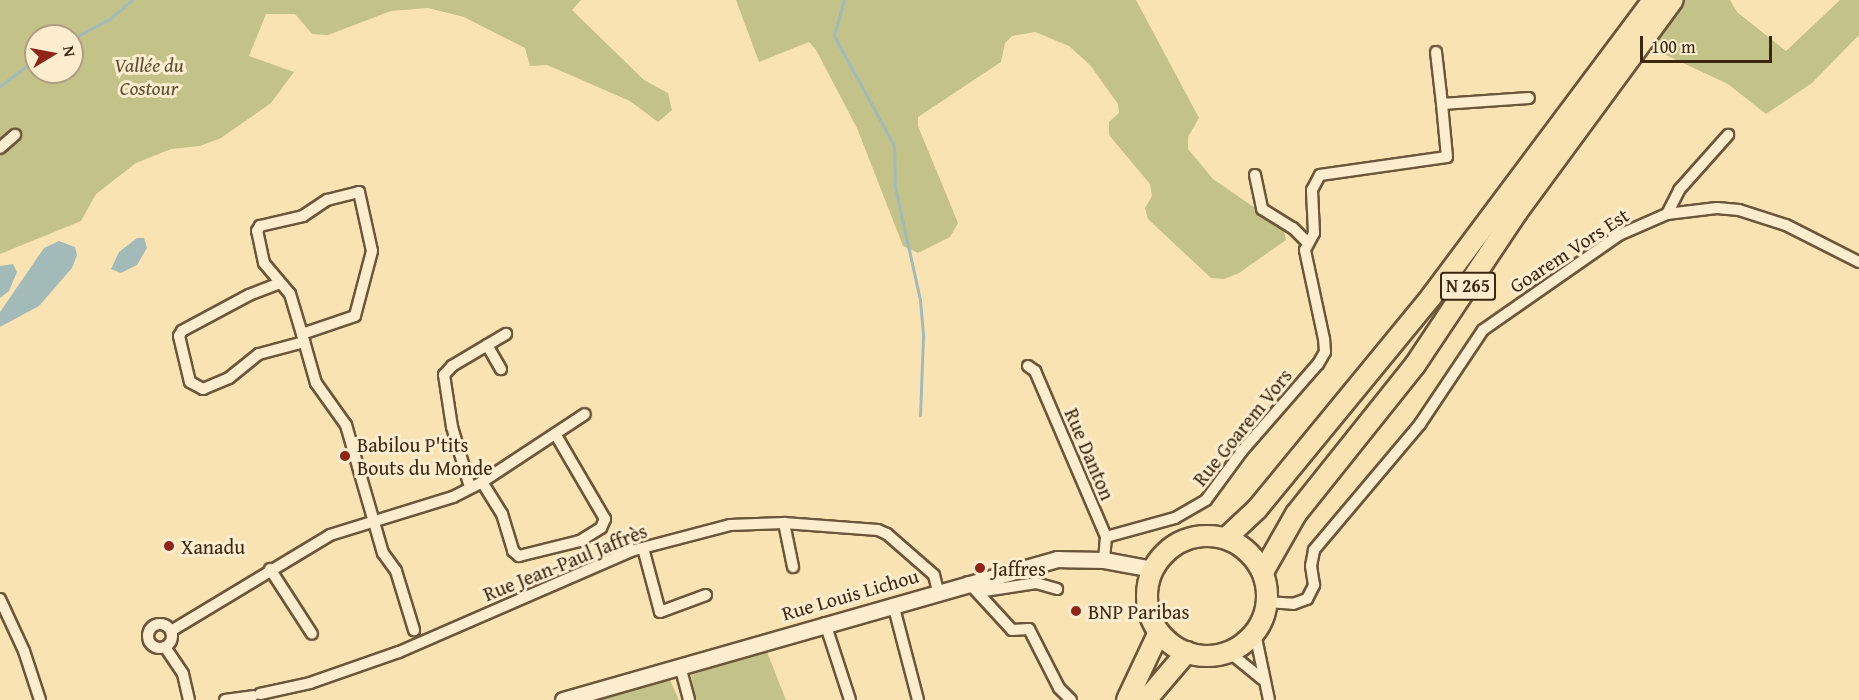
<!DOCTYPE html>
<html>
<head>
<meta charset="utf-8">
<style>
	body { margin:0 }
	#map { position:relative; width:1859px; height:700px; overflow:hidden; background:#fae3b3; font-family:"Gentium Book Plus",serif }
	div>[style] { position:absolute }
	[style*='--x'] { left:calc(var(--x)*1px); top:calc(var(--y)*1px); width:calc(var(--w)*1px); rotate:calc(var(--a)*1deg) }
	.green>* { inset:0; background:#c3c289 }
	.water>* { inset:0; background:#a3bbb8 }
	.stream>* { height:3px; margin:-1.5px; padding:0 1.5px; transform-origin:1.5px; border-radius:1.5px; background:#a3bbb8 }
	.roads { filter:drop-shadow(2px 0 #6c563a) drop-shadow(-2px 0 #6c563a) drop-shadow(0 2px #6c563a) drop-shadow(0 -2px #6c563a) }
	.street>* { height:10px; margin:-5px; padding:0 5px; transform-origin:5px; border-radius:5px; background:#fcedce }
	.street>.ring { margin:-5px; padding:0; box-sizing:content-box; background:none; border:10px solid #fcedce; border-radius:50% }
	.secondary>* { height:15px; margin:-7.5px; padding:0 7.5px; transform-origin:7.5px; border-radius:7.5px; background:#fcedce }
	.highway>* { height:20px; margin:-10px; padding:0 10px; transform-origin:10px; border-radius:10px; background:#fae3b3 }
	.highway>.ring { margin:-10px; padding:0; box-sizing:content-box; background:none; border:20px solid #fae3b3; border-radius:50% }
	.dots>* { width:16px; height:16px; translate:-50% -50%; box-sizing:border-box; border:3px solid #fcedce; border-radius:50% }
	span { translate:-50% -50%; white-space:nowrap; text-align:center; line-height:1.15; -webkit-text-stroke:6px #fcedce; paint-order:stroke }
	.shield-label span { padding:2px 4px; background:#fcedce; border:2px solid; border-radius:4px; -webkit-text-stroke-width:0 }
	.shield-label { font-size:18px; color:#3c2711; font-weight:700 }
	.park-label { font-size:20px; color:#5e4e2f; font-style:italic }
	.street-label { font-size:20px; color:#3c2711 }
	.poi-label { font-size:20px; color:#3c2711 }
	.left { translate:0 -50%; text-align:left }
	.north { position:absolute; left:24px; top:24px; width:60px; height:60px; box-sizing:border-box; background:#fcedce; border:2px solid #af9e82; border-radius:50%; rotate:80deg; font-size:16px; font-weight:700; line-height:24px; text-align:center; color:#3c2711 }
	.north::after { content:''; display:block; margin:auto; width:21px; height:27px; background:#8f2418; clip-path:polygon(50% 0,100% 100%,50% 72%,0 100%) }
	.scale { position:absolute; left:1640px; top:36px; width:132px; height:27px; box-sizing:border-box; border:3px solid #3c2711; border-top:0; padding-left:8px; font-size:18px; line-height:21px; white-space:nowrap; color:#3c2711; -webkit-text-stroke:4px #fcedce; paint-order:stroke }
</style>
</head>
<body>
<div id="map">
	<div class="green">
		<i style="clip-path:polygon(evenodd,0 0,581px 0,572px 10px,644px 80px,668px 93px,672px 110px,658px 122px,630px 101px,547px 65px,530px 66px,525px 48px,464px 17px,428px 8px,391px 11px,328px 35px,312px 34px,295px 14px,266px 14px,249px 56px,294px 72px,271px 103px,221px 138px,200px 146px,171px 149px,136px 163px,96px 194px,81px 221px,0 254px,0 0,36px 36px,72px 36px,72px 72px,36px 72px,36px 36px)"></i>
		<i style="clip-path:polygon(736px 0,1136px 0,1199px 118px,1188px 137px,1188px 149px,1213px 179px,1283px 227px,1286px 240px,1239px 273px,1224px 279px,1211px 278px,1148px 219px,1145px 208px,1152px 196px,1150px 184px,1109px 135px,1109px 122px,1119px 113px,1118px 104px,1090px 65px,1069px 46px,1035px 32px,1012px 36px,1005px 43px,1001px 62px,918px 117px,918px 126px,958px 223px,950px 237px,918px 253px,903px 246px,857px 128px,816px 50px,809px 42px,759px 62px)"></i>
		<i style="clip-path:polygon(1673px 0,1730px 0,1737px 12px,1786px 51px,1840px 0,1859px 0,1859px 35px,1812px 83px,1766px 114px,1728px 84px,1642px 44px)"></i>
		<i style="clip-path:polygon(767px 652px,786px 700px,695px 700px,691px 673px)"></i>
		<i style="clip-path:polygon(670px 680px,679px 700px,594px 700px,665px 681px)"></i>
	</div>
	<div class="water">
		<i style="clip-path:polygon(137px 238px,144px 238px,147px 248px,137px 265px,121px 273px,111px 269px,119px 252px)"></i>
		<i style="clip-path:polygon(59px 241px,75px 247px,77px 255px,72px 268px,39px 306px,0 327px,0 312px,44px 248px)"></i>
		<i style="clip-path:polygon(13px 264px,17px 272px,9px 291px,0 298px,0 266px)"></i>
	</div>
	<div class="stream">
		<i style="--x:844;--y:0;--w:37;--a:106"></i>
		<i style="--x:834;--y:36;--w:124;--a:61.2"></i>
		<i style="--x:894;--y:145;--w:42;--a:88.6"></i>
		<i style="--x:895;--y:187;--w:116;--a:77.5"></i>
		<i style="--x:920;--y:300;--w:37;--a:85"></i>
		<i style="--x:923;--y:337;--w:78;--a:92.2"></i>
		<i style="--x:72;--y:39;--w:44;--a:-28.3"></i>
		<i style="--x:111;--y:18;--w:28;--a:-41"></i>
		<i style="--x:0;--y:86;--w:45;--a:-36.9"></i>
	</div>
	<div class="roads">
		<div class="street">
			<i style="--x:1436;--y:52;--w:52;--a:83.4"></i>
			<i style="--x:0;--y:148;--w:20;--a:-41"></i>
			<i style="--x:1255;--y:175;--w:35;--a:78"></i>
			<i style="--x:1262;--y:209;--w:36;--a:32"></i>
			<i style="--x:1293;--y:228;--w:21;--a:45"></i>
			<i style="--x:1667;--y:214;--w:27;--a:-63"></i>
			<i style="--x:1679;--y:190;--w:74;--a:-48.3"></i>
			<i style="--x:280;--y:283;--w:33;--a:159"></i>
			<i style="--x:249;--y:295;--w:76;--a:151.8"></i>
			<i style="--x:182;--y:331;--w:6;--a:121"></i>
			<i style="--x:179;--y:336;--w:47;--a:76.6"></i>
			<i style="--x:190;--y:382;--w:15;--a:28"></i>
			<i style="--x:203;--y:389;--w:28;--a:-23"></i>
			<i style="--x:229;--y:378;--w:38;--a:-39"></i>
			<i style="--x:259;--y:354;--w:47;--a:-14.9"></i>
			<i style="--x:302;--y:334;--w:42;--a:-106.7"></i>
			<i style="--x:290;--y:294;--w:40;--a:-130"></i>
			<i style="--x:264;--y:263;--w:33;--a:-102"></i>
			<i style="--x:257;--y:231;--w:6;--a:-59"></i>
			<i style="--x:260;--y:226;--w:44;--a:-13.1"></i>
			<i style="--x:303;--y:216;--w:29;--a:-34"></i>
			<i style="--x:327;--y:200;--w:33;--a:-14"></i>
			<i style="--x:359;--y:192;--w:60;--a:77.6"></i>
			<i style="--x:372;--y:251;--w:67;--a:104.7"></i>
			<i style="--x:355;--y:316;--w:56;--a:161.2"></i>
			<i style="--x:302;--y:334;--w:51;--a:74.1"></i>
			<i style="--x:316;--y:383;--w:52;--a:54.5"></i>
			<i style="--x:346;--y:425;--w:133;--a:73.9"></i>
			<i style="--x:383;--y:553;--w:22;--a:54"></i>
			<i style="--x:396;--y:571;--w:62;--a:73"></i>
			<i style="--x:487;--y:345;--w:28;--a:60"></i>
			<i style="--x:1028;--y:366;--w:9;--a:36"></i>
			<i style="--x:1035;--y:371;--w:181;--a:66.8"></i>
			<i style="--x:1106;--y:537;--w:23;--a:95"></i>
			<i style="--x:482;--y:482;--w:38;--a:58"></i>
			<i style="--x:502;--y:514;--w:39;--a:73"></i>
			<i style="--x:513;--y:551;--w:8;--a:40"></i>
			<i style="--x:519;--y:556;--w:63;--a:-13.8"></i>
			<i style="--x:580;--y:541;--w:25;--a:-32"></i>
			<i style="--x:601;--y:528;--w:10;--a:-66"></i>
			<i style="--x:605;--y:519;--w:97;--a:-120.3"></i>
			<i style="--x:470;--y:487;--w:63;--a:-106.7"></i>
			<i style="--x:452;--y:427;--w:53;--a:-98.7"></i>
			<i style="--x:444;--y:375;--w:12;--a:-48"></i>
			<i style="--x:452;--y:366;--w:63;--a:-30.7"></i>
			<i style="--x:784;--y:523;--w:45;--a:78.4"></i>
			<i style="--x:1106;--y:537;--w:72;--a:-15.4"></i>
			<i style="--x:1175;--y:518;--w:36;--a:-30"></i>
			<i style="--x:1206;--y:500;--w:61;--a:-53.7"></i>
			<i style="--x:1242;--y:451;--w:116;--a:-48.9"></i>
			<i style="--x:1318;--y:364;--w:14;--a:-60"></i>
			<i style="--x:1325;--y:352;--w:13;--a:-94"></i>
			<i style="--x:1324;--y:339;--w:91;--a:-102.1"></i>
			<i style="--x:1305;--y:250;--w:19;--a:-62"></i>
			<i style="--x:1314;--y:233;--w:43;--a:-92.7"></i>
			<i style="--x:1312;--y:190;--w:17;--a:-62"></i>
			<i style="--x:1320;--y:175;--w:128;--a:-8.1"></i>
			<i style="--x:1447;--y:157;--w:53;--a:-95.4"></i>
			<i style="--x:1442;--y:104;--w:87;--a:-3.9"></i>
			<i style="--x:643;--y:548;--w:66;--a:75.1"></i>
			<i style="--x:660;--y:612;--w:49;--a:-20.3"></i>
			<i style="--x:270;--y:569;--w:77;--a:57.1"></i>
			<i style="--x:968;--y:582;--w:65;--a:47.5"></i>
			<i style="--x:1012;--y:630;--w:17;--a:-3"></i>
			<i style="--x:1029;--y:629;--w:66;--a:63"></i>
			<i style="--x:1059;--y:688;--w:17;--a:45"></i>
			<i style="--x:978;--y:592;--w:59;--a:-8.8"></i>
			<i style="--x:1036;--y:583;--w:22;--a:16"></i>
			<i style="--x:0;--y:599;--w:57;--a:65.2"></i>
			<i style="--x:24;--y:651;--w:52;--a:71.9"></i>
			<i style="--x:1267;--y:602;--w:26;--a:4"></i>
			<i style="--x:1293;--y:604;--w:15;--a:-20"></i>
			<i style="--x:1307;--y:599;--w:16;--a:-63"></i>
			<i style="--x:1314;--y:585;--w:19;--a:-99"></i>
			<i style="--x:1311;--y:566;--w:16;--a:-79"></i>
			<i style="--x:1314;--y:550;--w:165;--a:-49.9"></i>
			<i style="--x:1420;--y:424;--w:113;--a:-56.2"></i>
			<i style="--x:1483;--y:330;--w:166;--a:-34.9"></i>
			<i style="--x:1619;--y:235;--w:52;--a:-23.6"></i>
			<i style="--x:1667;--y:214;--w:50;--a:-6.8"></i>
			<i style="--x:1717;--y:208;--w:22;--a:5"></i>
			<i style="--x:1739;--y:210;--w:49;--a:17.7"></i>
			<i style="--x:1786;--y:225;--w:82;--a:26.9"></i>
			<i style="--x:893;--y:604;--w:99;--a:75.4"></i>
			<i style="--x:825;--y:623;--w:81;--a:72"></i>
			<i class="ring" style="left:148px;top:624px;width:14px;height:14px"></i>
			<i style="--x:171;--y:631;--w:186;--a:-31.1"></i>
			<i style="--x:330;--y:535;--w:129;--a:-17.2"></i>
			<i style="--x:453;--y:497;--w:33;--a:-27"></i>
			<i style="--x:482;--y:482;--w:123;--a:-33.4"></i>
			<i style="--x:1255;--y:633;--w:68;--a:78.2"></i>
			<i style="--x:165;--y:647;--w:32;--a:56"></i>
			<i style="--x:183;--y:674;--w:27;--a:77"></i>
			<i style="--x:1229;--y:652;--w:43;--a:39.3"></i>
			<i style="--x:680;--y:666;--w:35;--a:75"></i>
			<i style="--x:260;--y:694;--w:51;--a:-12.4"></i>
			<i style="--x:310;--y:683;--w:94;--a:-19.2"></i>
			<i style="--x:399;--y:652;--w:253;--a:-23.5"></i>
			<i style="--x:631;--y:551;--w:102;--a:-14.7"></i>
			<i style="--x:730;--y:525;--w:54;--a:-2.1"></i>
			<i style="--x:784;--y:523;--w:94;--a:4.3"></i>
			<i style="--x:878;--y:530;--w:10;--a:24"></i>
			<i style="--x:887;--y:534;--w:62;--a:41.1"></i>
			<i style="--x:934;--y:575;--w:16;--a:76"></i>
			<i style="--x:225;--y:700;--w:28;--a:-8"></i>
		</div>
		<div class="secondary">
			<i style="--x:563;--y:700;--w:514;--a:-15.93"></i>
			<i style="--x:1057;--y:559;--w:47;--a:1.2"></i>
			<i style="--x:1104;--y:560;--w:50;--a:10.4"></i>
		</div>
		<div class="highway">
			<i class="ring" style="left:1147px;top:536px;width:100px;height:100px"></i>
			<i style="--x:1226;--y:538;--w:42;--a:-43.1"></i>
			<i style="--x:1257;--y:509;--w:274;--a:-50.6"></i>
			<i style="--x:1431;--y:297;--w:371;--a:-53.2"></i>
			<i style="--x:1263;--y:572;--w:67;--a:-60.4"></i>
			<i style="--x:1296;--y:514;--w:191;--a:-51.4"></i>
			<i style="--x:1415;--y:365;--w:184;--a:-56.3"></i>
			<i style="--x:1517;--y:212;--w:263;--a:-53.7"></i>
			<i style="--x:1127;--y:700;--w:75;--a:-64.8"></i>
			<i style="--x:1146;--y:700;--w:63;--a:-49.5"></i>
		</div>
	</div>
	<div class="dots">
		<i style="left:345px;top:456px;background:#8f2418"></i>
		<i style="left:169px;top:546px;background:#8f2418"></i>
		<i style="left:980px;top:568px;background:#8f2418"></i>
		<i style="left:1076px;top:611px;background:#8f2418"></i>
	</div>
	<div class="shield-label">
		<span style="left:1468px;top:286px">N 265</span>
	</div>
	<div class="park-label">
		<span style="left:149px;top:76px">Vallée du<br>Costour</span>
	</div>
	<div class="street-label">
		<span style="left:1569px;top:250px;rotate:-33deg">Goarem Vors Est</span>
		<span style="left:1242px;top:427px;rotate:-51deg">Rue Goarem Vors</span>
		<span style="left:1090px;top:454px;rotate:67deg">Rue Danton</span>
		<span style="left:565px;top:562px;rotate:-22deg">Rue Jean-Paul Jaffrès</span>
		<span style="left:850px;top:594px;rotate:-16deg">Rue Louis Lichou</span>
	</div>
	<div class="poi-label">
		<span class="left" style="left:357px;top:456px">Babilou P'tits<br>Bouts du Monde</span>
		<span class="left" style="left:181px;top:546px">Xanadu</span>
		<span class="left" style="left:992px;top:568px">Jaffres</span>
		<span class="left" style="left:1088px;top:611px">BNP Paribas</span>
	</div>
	<div class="north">N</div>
	<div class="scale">100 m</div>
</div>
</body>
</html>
